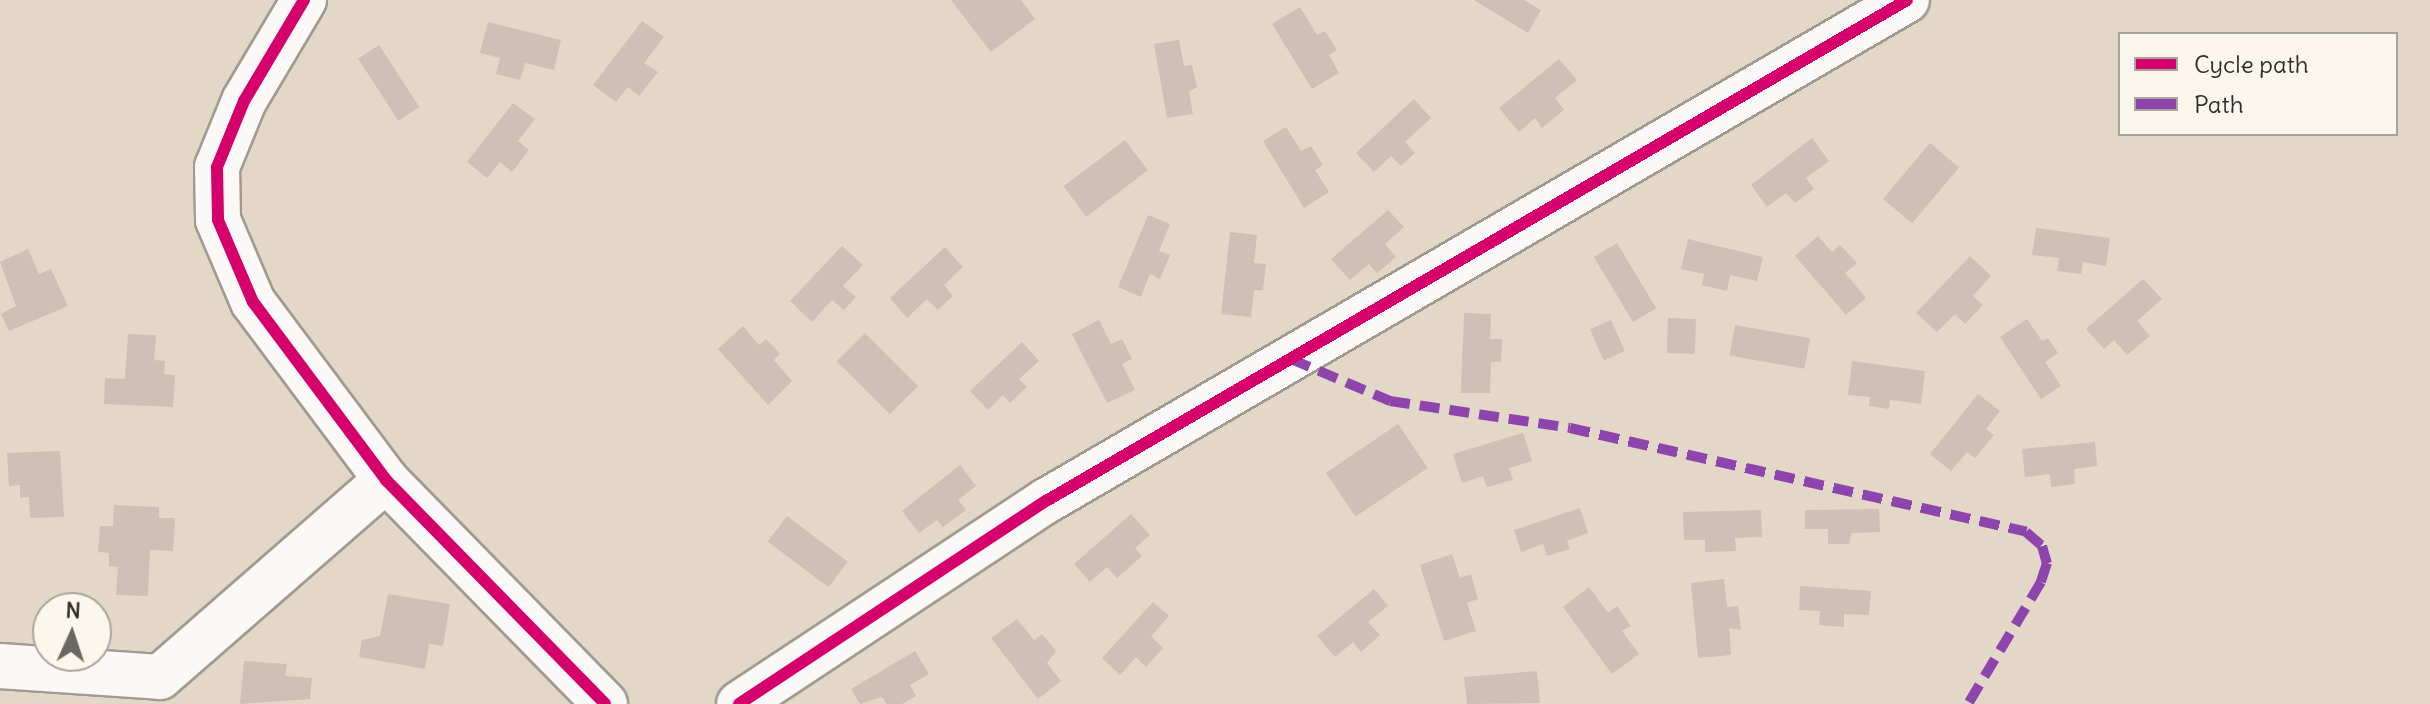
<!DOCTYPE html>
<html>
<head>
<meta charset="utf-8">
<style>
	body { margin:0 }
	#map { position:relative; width:2430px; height:704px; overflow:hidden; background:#e3d8c7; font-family:Delius,sans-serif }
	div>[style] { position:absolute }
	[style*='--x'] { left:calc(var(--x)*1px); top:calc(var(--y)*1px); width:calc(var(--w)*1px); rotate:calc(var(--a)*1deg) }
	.building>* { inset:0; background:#cebfb7; transform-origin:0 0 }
	.roads { filter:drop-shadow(2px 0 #a09a90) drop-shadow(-2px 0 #a09a90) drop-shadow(0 2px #a09a90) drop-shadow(0 -2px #a09a90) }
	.minor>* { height:44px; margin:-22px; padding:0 22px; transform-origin:22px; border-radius:22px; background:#fbf9f7 }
	.quiet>* { height:10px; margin-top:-5px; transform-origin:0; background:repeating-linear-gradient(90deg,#8e44ad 0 20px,transparent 0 30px) }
	.cycleway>* { height:12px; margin:-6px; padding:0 6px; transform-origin:6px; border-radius:6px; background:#d6006c }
	span { translate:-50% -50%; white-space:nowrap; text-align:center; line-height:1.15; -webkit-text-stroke:7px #fbf7ec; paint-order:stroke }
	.legend { position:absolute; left:2118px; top:32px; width:280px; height:104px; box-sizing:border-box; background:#fbf7ec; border:2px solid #a8a59f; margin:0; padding:10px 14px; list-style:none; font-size:24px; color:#2b2b2b }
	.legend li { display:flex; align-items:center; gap:16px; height:40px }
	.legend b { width:40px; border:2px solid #a8a59f }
	.north { position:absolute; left:32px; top:592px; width:80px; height:80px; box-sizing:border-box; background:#fbf7ec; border:2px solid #a8a59f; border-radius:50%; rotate:3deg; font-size:22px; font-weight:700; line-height:32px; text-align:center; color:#2b2b2b }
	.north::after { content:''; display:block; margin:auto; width:28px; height:36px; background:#6b6862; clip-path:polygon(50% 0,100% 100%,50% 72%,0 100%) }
</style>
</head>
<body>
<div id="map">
	<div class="building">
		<i style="clip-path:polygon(951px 0,1021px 0,1035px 19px,991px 52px)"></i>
		<i style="clip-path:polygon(1474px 0,1524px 0,1541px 10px,1528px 33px)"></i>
		<i style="clip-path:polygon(1300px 7px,1317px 35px,1325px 31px,1337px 50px,1329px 55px,1339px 73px,1312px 89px,1272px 24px)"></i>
		<i style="clip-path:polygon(642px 21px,664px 37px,644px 63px,658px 72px,639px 96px,628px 87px,616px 102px,593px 85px)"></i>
		<i style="clip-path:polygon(488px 22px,561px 40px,554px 70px,525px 63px,520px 80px,496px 74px,500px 58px,480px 53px)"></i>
		<i style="clip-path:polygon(1179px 40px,1184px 66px,1192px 65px,1197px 87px,1189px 92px,1193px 114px,1167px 118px,1154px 44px)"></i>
		<i style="left:379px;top:45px;width:74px;height:25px;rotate:57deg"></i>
		<i style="clip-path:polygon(1559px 59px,1577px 80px,1555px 98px,1564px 110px,1542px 128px,1535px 118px,1519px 132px,1499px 108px)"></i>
		<i style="clip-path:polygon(1414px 99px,1431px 118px,1405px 142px,1415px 153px,1401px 166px,1391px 156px,1374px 172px,1356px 153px)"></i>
		<i style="clip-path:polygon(513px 103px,535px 119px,518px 141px,529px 150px,512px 172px,500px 162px,487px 178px,467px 162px)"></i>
		<i style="clip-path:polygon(1286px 127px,1301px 151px,1311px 146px,1323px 165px,1315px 170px,1329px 192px,1304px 208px,1263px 141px)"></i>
		<i style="clip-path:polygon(1812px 138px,1829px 161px,1806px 178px,1814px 189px,1795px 203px,1786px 193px,1767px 207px,1751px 185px)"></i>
		<i style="left:1125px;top:140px;width:38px;height:77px;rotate:53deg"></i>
		<i style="left:1930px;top:143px;width:38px;height:73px;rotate:40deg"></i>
		<i style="clip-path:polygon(1388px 210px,1404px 227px,1385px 244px,1396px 257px,1377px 273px,1369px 264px,1350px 280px,1331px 259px)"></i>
		<i style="clip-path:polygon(1148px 215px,1170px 224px,1159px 251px,1170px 255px,1160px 279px,1150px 274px,1141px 297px,1118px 287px)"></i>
		<i style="clip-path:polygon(2036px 228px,2110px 238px,2106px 266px,2083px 262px,2081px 274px,2057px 271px,2059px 258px,2032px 255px)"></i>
		<i style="clip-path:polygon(1230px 232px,1257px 235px,1254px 263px,1266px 264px,1263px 290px,1254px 290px,1251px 317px,1221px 314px)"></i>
		<i style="clip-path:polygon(1818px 236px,1832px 252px,1840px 245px,1857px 263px,1845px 273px,1866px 298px,1846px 315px,1795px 256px)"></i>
		<i style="clip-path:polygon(1688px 239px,1763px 257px,1757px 281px,1730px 275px,1727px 291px,1702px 285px,1704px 274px,1681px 269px)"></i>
		<i style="left:1617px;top:243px;width:76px;height:27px;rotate:59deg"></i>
		<i style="clip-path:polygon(842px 246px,863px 265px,843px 286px,856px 297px,844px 310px,832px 300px,812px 322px,790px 301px)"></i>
		<i style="clip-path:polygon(945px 247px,963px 267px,944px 285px,953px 296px,938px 310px,927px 299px,907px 318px,890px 298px)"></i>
		<i style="clip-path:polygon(28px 249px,39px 274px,51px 269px,68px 306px,9px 331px,1px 314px,16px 306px,0 262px)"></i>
		<i style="clip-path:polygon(1970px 256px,1991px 276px,1973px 296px,1983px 305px,1965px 324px,1955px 314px,1937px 332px,1916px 313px)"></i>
		<i style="clip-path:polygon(2143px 279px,2162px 299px,2137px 321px,2150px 336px,2127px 355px,2114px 340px,2104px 349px,2086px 329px)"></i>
		<i style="clip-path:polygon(1464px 313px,1491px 314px,1490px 339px,1502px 339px,1501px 362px,1491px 362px,1490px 393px,1461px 393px)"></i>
		<i style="left:1668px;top:318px;width:28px;height:35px;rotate:2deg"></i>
		<i style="clip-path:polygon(2027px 319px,2042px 341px,2048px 338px,2058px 353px,2045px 362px,2061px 386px,2041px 399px,2000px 337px)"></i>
		<i style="clip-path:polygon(1099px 320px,1111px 344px,1122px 339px,1132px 359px,1122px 364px,1135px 390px,1107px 403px,1072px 334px)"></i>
		<i style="left:1611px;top:320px;width:34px;height:23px;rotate:66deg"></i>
		<i style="left:1735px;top:325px;width:76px;height:31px;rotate:10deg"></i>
		<i style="clip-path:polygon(743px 326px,759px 345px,766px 339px,780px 354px,774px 360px,792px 381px,768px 405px,718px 349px)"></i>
		<i style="left:865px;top:333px;width:75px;height:40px;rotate:45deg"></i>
		<i style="clip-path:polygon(128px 334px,156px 335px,154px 360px,165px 361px,164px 374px,175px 375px,173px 407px,104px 404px,105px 378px,125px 379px)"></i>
		<i style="clip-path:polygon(1022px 342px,1039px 361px,1019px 379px,1027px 387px,1010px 403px,1003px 395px,988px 410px,970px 391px)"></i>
		<i style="clip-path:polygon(1852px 361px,1925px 371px,1921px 404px,1890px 400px,1889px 409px,1869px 406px,1870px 397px,1848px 395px)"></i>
		<i style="clip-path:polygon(1978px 394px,2000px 411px,1986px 429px,1994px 435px,1975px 458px,1967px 452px,1951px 471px,1930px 454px)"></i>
		<i style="left:1398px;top:424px;width:53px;height:87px;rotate:56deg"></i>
		<i style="clip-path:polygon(1523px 433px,1532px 461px,1509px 468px,1513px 480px,1487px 487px,1483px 476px,1462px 483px,1453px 454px)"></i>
		<i style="clip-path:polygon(2095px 442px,2097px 466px,2074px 469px,2075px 484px,2051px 487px,2050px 474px,2025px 477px,2022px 449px)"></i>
		<i style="clip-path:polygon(60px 451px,64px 517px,30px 518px,29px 497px,20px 498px,20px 485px,9px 486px,7px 453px)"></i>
		<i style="clip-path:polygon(960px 465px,976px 486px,958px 500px,966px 510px,943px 527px,937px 520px,919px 533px,902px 511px)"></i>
		<i style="clip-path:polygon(114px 505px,159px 507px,159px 518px,175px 518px,173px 551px,150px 550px,148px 596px,116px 595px,118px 567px,109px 566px,109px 553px,98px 552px,100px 526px,113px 526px)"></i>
		<i style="clip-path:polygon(1580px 508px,1588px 533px,1567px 541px,1570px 549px,1547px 556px,1543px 544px,1521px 552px,1514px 530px)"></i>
		<i style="clip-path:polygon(1879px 509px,1880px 532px,1851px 533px,1849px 544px,1828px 544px,1828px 529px,1805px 529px,1805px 510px)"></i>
		<i style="clip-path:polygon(1761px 510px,1762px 537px,1735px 538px,1736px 551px,1705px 552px,1705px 540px,1684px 540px,1683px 512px)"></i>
		<i style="clip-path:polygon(1131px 514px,1150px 535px,1135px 548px,1142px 556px,1117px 578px,1107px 567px,1090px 582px,1074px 564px)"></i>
		<i style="left:787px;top:516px;width:76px;height:32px;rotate:37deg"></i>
		<i style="clip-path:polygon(1452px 554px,1460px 578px,1471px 574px,1478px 599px,1467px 603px,1476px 631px,1444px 641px,1420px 565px)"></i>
		<i style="clip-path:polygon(1724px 579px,1727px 607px,1738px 606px,1741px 630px,1729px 628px,1731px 655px,1698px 658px,1691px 583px)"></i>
		<i style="clip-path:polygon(1800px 586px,1871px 591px,1869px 615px,1844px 614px,1844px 627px,1819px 625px,1820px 611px,1799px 610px)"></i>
		<i style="clip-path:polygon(1589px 587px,1608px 613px,1617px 606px,1631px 626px,1622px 631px,1639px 654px,1612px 674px,1563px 607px)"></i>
		<i style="clip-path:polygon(1374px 589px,1388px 606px,1368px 622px,1380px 635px,1361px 652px,1353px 642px,1335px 657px,1317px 636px)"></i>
		<i style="clip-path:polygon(388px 594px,450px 604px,443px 646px,429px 644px,425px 669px,359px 657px,362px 640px,380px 636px)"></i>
		<i style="clip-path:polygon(1153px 602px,1169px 616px,1151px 636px,1163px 648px,1146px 667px,1136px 657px,1120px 675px,1102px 658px)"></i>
		<i style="clip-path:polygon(1017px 619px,1034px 640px,1042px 634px,1056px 651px,1047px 663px,1061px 681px,1038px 699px,991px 638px)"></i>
		<i style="clip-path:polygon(915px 651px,929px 674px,910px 685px,916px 696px,902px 704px,887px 704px,882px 697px,860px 704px,851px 689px)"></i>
		<i style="clip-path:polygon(244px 661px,287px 664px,285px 676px,312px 678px,310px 699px,240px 704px)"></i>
		<i style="clip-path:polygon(1537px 671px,1540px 703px,1467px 704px,1464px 677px)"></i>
	</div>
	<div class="roads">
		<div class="minor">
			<i style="--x:304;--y:0;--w:117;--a:120.7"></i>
			<i style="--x:244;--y:101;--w:71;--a:112.2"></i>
			<i style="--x:217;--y:167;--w:53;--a:88.9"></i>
			<i style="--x:218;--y:220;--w:89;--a:66.9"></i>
			<i style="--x:253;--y:302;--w:222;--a:53.2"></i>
			<i style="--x:386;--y:480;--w:313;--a:45.6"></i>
			<i style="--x:0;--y:666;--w:160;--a:3.9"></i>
			<i style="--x:160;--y:677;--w:300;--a:-41.1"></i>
			<i style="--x:739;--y:704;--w:368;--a:-33.5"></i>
			<i style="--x:1046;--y:501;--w:996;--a:-30.19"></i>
		</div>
	</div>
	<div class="quiet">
		<i style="--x:1291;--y:359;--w:108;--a:23"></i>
		<i style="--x:1390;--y:401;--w:182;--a:8.5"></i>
		<i style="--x:1570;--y:428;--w:468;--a:12.8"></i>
		<i style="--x:2026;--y:532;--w:21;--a:41"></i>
		<i style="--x:2042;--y:546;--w:18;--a:74"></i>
		<i style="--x:2047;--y:563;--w:20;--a:108"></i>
		<i style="--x:2041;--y:582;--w:142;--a:120.9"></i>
	</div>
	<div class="cycleway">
		<i style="--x:304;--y:0;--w:117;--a:120.7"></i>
		<i style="--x:244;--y:101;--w:71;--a:112.2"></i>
		<i style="--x:217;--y:167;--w:53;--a:88.9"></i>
		<i style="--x:218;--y:220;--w:89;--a:66.9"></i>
		<i style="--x:253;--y:302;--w:222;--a:53.2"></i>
		<i style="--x:386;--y:480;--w:313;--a:45.6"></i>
		<i style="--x:739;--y:704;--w:368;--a:-33.5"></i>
		<i style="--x:1046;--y:501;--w:996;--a:-30.19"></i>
	</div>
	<ul class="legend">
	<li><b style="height:10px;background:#d6006c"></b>Cycle path</li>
	<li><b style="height:10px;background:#8e44ad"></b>Path</li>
	</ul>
	<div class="north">N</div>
</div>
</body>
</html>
